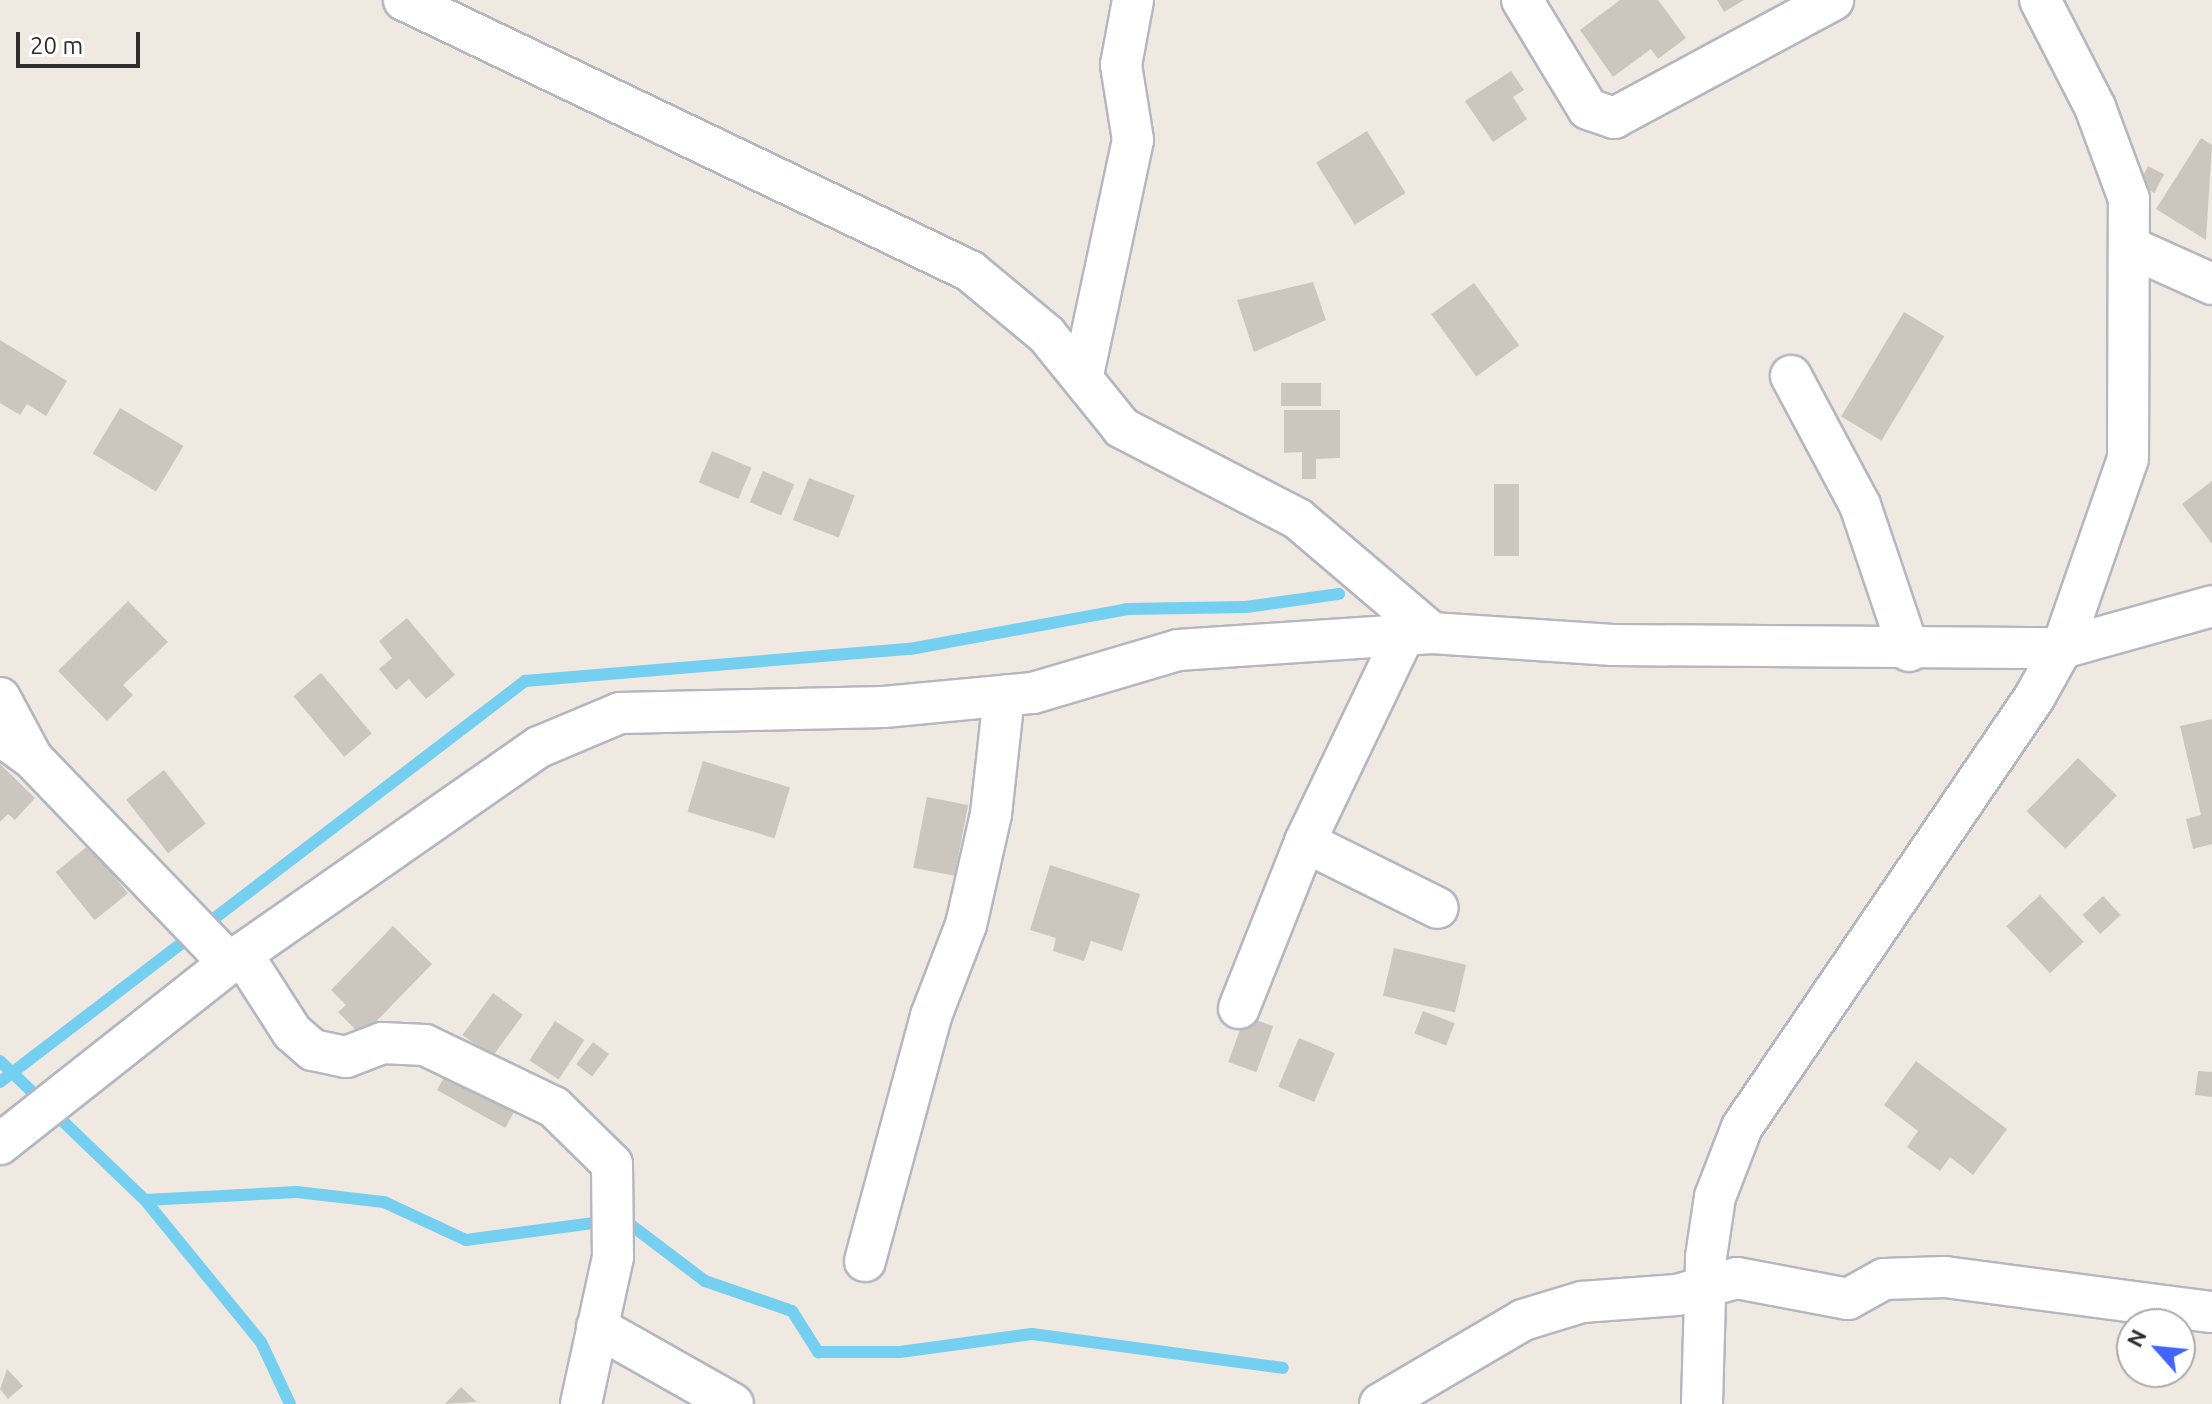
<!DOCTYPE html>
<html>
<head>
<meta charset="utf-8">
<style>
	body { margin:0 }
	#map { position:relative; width:2212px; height:1404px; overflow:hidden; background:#efe9e1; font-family:Ubuntu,sans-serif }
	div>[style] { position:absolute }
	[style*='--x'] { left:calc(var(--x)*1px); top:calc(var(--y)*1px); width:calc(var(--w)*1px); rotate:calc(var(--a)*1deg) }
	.stream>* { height:12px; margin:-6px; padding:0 6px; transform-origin:6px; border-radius:6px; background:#75cff0 }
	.building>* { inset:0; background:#cbc7bf; transform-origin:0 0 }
	.roads { filter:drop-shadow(2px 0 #b4b7c1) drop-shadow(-2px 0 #b4b7c1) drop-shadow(0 2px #b4b7c1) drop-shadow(0 -2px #b4b7c1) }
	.street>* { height:40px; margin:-20px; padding:0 20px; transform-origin:20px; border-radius:20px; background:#fff }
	span { translate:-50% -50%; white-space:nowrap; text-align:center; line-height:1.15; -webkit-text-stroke:6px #fff; paint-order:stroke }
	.north { position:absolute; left:2116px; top:1308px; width:80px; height:80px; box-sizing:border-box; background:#fff; border:2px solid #ababab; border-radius:50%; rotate:297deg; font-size:22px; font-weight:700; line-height:32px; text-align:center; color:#2e2e2e }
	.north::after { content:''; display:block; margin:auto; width:28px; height:36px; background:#4264fb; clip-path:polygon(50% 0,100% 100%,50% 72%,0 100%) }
	.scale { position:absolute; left:16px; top:32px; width:124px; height:36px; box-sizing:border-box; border:4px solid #2e2e2e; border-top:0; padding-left:10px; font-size:24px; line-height:28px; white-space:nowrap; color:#2e2e2e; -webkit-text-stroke:6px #fff; paint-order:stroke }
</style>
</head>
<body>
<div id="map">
	<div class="stream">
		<i style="--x:0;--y:1061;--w:201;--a:43.8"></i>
		<i style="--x:145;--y:1200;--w:183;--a:50.8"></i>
		<i style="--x:261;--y:1342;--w:68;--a:64.9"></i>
		<i style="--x:0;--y:1082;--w:661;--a:-37.37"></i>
		<i style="--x:525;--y:681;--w:386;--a:-4.8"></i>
		<i style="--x:910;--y:649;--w:221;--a:-10.4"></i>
		<i style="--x:1127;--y:609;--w:119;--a:-1"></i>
		<i style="--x:1246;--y:607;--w:94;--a:-8"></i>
		<i style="--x:145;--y:1200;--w:152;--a:-3"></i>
		<i style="--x:297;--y:1192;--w:88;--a:6.6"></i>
		<i style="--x:384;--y:1202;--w:90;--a:24.9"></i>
		<i style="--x:466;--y:1240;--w:158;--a:-7.6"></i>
		<i style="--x:623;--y:1219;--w:103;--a:37.1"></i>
		<i style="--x:705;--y:1281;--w:92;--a:19"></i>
		<i style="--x:792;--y:1311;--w:49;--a:57.6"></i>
		<i style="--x:818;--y:1352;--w:82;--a:0"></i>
		<i style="--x:900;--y:1352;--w:133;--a:-7.8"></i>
		<i style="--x:1032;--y:1334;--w:253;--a:7.7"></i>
	</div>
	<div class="building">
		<i style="clip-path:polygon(1620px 0,1658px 0,1686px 38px,1658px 59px,1651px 49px,1613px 77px,1580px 30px)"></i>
		<i style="clip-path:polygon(1717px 0,1744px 0,1724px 12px)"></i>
		<i style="clip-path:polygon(1511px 71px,1524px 90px,1513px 97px,1527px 119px,1493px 142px,1465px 101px)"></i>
		<i style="left:1367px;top:131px;width:73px;height:60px;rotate:58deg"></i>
		<i style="clip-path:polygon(2201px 138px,2212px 145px,2206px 240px,2156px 209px)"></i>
		<i style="left:2148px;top:166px;width:18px;height:21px;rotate:27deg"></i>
		<i style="clip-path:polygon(1313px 282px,1326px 320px,1254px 352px,1237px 300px)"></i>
		<i style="left:1474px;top:283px;width:77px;height:53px;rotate:54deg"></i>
		<i style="left:1904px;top:312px;width:47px;height:122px;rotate:31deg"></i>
		<i style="clip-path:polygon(0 340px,67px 381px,46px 416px,27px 404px,20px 415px,0 403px)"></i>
		<i style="left:1281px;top:383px;width:40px;height:23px"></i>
		<i style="left:120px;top:408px;width:74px;height:53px;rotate:31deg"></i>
		<i style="clip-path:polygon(1284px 410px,1340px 410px,1340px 458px,1316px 459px,1316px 479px,1302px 479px,1302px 452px,1284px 453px)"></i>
		<i style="left:712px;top:451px;width:43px;height:34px;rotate:23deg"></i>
		<i style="left:763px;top:471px;width:34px;height:34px;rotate:23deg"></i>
		<i style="left:809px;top:478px;width:49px;height:45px;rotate:21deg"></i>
		<i style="clip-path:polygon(2212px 481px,2212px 544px,2182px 504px)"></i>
		<i style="left:1494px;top:484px;width:25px;height:72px"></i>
		<i style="clip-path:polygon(128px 601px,168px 642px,123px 685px,133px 695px,107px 721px,58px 671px)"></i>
		<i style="clip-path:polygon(407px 618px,455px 675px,426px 699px,409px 679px,396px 690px,379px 669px,392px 658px,379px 641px)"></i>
		<i style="left:321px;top:673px;width:79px;height:36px;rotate:50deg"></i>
		<i style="clip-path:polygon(2212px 719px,2212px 844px,2193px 849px,2186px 819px,2201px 815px,2180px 726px)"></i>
		<i style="left:2078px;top:758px;width:54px;height:74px;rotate:44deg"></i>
		<i style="left:703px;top:761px;width:91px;height:53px;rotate:17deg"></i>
		<i style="clip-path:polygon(0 764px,35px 798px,15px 820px,8px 814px,0 822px)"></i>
		<i style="left:164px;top:770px;width:68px;height:48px;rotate:52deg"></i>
		<i style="left:927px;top:797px;width:42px;height:72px;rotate:11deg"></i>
		<i style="left:89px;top:845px;width:62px;height:43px;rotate:51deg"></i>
		<i style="clip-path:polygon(1050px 865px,1140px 894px,1122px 951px,1091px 941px,1084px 961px,1053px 951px,1056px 938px,1030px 930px)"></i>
		<i style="left:2040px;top:895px;width:64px;height:46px;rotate:47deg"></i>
		<i style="left:2103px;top:896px;width:26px;height:28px;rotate:47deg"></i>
		<i style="clip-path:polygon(393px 926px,432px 964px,362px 1036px,338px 1012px,346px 1005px,331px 990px)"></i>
		<i style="left:1394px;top:948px;width:74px;height:49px;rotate:13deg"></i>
		<i style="left:493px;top:993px;width:37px;height:52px;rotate:36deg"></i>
		<i style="left:1423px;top:1011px;width:34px;height:24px;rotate:21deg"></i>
		<i style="left:1245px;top:1016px;width:30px;height:49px;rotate:20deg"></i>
		<i style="left:555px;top:1021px;width:35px;height:47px;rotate:33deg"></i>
		<i style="left:1299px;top:1038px;width:39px;height:53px;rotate:23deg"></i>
		<i style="left:593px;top:1042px;width:20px;height:28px;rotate:37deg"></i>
		<i style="clip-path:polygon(1916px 1061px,2007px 1129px,1973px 1175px,1950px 1157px,1940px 1171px,1907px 1147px,1918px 1131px,1884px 1105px)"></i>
		<i style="left:452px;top:1063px;width:78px;height:31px;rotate:29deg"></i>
		<i style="clip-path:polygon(2198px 1071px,2212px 1072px,2212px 1097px,2195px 1095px)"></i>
		<i style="clip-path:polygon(7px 1369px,23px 1386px,8px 1399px,0 1389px)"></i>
		<i style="clip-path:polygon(461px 1387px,477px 1402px,445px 1404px)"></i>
	</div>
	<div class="roads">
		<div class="street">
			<i style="--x:404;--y:0;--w:628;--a:25.59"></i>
			<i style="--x:970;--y:271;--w:99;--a:39.7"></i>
			<i style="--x:1046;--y:334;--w:121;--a:51"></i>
			<i style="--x:1122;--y:428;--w:198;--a:27.3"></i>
			<i style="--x:1298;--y:519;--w:176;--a:40.4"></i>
			<i style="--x:1522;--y:0;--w:127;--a:58.8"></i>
			<i style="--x:1588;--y:109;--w:28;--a:19"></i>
			<i style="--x:1614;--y:118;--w:249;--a:-28.3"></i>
			<i style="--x:2134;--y:249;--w:85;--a:24.2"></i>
			<i style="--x:1083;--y:375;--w:240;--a:-78"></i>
			<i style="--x:1133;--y:140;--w:76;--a:-99.1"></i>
			<i style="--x:1121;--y:65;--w:66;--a:-79.5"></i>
			<i style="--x:1791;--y:376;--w:146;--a:61.9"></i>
			<i style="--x:1860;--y:505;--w:154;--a:71.4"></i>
			<i style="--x:1404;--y:635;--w:229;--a:115.6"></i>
			<i style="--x:1305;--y:842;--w:148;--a:26.4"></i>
			<i style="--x:0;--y:698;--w:64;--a:61.8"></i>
			<i style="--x:0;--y:735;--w:41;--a:36"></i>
			<i style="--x:33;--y:759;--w:283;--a:46.1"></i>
			<i style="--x:242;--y:954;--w:93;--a:57.3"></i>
			<i style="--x:292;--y:1032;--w:28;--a:41"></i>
			<i style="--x:313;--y:1050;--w:34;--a:12"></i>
			<i style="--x:346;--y:1057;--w:39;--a:-21"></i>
			<i style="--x:382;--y:1043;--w:43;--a:2.7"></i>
			<i style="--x:425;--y:1045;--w:143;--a:25.7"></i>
			<i style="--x:554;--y:1107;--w:81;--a:44.5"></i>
			<i style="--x:612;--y:1164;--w:93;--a:89.4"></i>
			<i style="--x:613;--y:1257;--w:150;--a:102.3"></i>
			<i style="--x:1239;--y:1008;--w:179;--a:-68.3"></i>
			<i style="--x:0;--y:1144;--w:292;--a:-38.3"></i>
			<i style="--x:229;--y:963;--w:378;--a:-34.9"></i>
			<i style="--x:539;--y:747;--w:88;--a:-22.8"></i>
			<i style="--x:620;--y:713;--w:264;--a:-1.3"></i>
			<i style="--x:884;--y:707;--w:150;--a:-5.4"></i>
			<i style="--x:1033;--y:693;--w:151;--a:-16.5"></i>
			<i style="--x:1178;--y:650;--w:255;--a:-3.8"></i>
			<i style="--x:1432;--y:633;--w:181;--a:3.8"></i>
			<i style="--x:1613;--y:645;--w:449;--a:0.4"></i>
			<i style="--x:2062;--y:648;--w:156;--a:-15.6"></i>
			<i style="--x:865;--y:1261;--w:254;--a:-74.9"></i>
			<i style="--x:931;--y:1016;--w:97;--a:-69"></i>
			<i style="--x:966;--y:925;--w:114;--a:-77.3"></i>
			<i style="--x:991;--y:814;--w:119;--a:-83.7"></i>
			<i style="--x:597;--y:1327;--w:156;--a:29.5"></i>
			<i style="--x:1380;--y:1404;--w:166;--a:-30.4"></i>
			<i style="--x:1523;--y:1320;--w:62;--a:-17"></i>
			<i style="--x:1582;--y:1302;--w:95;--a:-4.2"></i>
			<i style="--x:1677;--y:1295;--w:62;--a:-15.8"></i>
			<i style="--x:1737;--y:1278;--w:113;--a:10.7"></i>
			<i style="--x:1848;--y:1299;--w:41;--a:-29.1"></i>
			<i style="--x:1884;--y:1279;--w:61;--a:-1.9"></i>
			<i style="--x:1945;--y:1277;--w:269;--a:7.5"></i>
			<i style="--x:1702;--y:1404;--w:147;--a:-88.4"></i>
			<i style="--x:1706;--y:1257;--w:61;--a:-81.5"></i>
			<i style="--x:1715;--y:1197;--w:75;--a:-68.9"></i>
			<i style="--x:1742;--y:1127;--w:519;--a:-55.76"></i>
			<i style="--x:2034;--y:698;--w:57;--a:-60.8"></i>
			<i style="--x:2062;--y:648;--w:201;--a:-70.8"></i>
			<i style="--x:2128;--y:458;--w:259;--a:-89.8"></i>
			<i style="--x:2129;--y:199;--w:98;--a:-110.3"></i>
			<i style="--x:2095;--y:107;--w:120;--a:-117.2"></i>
		</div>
	</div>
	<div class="north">N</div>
	<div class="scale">20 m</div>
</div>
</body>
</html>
